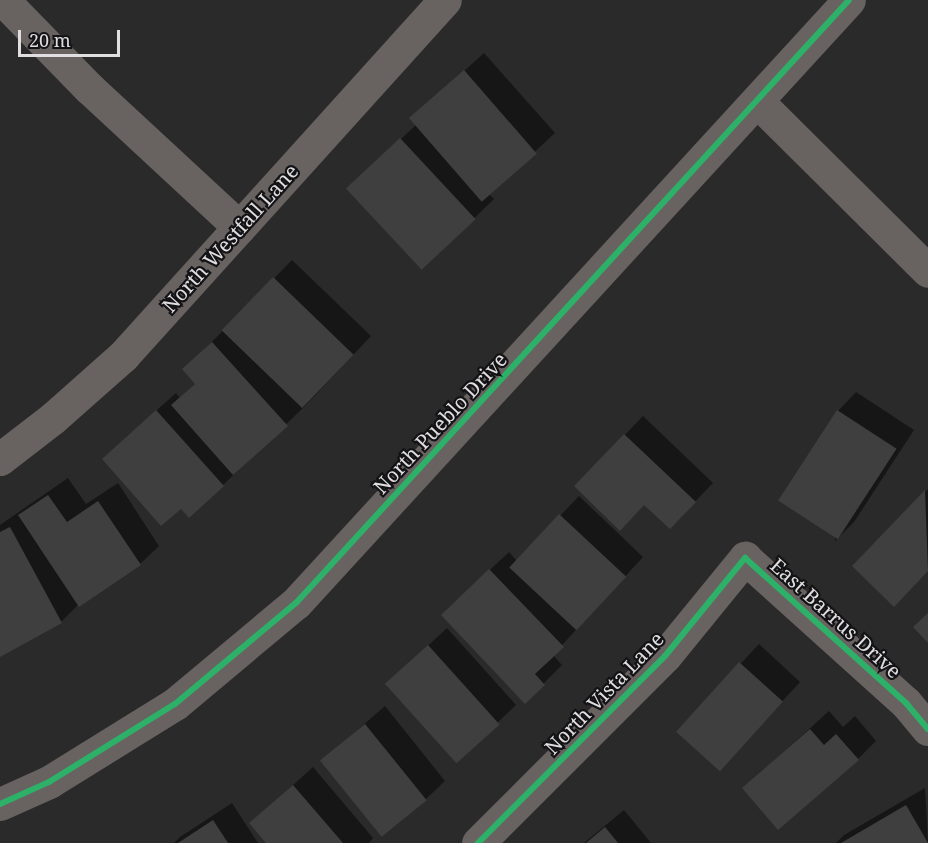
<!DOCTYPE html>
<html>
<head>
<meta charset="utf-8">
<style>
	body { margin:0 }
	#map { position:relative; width:928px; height:843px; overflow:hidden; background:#2b2a2b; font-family:"Noto Serif",serif }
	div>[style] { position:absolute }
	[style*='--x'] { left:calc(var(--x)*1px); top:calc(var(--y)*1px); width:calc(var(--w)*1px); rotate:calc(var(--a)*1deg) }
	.shadow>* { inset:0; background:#0007 }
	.building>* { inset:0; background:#403f40; transform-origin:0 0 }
	.minor>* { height:33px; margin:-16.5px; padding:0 16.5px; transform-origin:16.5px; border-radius:16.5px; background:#686261 }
	.cycleway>* { height:6px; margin:-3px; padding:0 3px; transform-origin:3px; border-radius:3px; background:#2db169 }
	span { translate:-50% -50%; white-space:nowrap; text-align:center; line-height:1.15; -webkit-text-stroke:4.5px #131214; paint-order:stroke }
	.street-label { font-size:20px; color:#e0dee0 }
	.scale { position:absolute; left:18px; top:30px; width:102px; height:27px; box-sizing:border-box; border:3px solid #e0dee0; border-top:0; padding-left:8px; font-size:18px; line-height:21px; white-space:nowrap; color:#e0dee0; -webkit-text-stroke:4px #131214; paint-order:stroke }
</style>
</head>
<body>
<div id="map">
	<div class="shadow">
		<i style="clip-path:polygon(484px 53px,555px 133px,489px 194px,494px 199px,424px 267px,367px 171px,417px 124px,431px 101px)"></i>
		<i style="clip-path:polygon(292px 260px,371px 336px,305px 406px,223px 485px,122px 441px,176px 393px,180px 398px,196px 383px,203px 351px)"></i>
		<i style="clip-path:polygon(856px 392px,914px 430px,854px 522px,835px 541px,838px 411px)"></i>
		<i style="clip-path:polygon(643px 416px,713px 483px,688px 509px,645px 503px,576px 486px)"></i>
		<i style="clip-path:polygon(68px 478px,86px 504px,118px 483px,159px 546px,140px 564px,79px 604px,61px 622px,0 655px,0 525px)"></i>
		<i style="clip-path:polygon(928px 489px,928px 570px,894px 604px,854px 566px)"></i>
		<i style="clip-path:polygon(579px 496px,643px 557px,553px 655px,562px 665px,525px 702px,461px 597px,509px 552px,517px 561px)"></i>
		<i style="clip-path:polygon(447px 628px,516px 705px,457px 761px,406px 666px)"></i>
		<i style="clip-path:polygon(759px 644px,800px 682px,737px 751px,678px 731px)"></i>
		<i style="clip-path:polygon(385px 706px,445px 781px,426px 799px,322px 761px)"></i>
		<i style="clip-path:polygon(829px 711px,843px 727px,855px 716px,876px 741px,858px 759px,744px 788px)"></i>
		<i style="clip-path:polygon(313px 767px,373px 838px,369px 843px,268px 843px,251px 823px)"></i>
		<i style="clip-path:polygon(925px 788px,928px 843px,836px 843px,844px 835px)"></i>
		<i style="clip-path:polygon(232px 803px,258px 843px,174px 843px,180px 837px)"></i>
		<i style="clip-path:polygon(624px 810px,651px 843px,584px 843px)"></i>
	</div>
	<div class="building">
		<i style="left:464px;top:70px;width:111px;height:73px;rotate:49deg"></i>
		<i style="left:400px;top:138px;width:111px;height:74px;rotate:47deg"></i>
		<i style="left:273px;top:277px;width:112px;height:74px;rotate:44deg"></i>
		<i style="clip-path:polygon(212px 342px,288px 426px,233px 475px,171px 405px,195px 384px,182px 369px)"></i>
		<i style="clip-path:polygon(156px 410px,224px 486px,189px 518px,181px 509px,161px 526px,102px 459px)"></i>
		<i style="left:837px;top:410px;width:71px;height:108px;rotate:33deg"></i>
		<i style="clip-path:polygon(624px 434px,696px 502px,670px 529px,644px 505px,620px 531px,574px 486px)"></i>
		<i style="clip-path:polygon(925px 490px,928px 571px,894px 607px,852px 566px)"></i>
		<i style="clip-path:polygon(48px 495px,67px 522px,98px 501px,141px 565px,79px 607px,18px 515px)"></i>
		<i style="left:559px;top:514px;width:92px;height:73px;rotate:43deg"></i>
		<i style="clip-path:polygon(10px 527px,62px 623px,0 657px,0 532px)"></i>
		<i style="clip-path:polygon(489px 569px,564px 647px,535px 674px,545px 685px,525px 704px,441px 615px)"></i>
		<i style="clip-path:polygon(928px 613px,928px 643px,913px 627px)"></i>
		<i style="left:428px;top:645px;width:107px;height:58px;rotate:48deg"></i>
		<i style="left:739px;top:662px;width:59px;height:94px;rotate:42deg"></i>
		<i style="left:365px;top:724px;width:98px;height:58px;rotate:51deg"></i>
		<i style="clip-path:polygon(810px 729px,824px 745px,836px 734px,859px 760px,778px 830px,742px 788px)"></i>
		<i style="clip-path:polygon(293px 785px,343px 843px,266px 843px,249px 823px)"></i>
		<i style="clip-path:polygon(906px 805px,928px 843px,841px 843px)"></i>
		<i style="clip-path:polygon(213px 820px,228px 843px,178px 843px)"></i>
		<i style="clip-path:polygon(605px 827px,618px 843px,586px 843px)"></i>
	</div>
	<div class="minor">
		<i style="--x:3;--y:0;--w:123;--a:45.7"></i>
		<i style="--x:89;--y:88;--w:205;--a:42.8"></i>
		<i style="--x:759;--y:103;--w:238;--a:44.8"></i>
		<i style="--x:0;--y:459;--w:67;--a:-37.7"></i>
		<i style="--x:53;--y:418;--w:94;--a:-41.5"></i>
		<i style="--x:123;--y:356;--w:480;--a:-47.9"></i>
		<i style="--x:0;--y:804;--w:54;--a:-24.2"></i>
		<i style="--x:49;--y:782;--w:148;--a:-31.8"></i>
		<i style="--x:175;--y:704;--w:158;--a:-39.9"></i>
		<i style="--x:296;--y:603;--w:818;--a:-47.48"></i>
		<i style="--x:478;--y:843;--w:264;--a:-45"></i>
		<i style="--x:665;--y:656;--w:127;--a:-50.8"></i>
		<i style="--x:745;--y:558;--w:217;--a:42"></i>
		<i style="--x:906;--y:703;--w:34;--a:50"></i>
	</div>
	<div class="cycleway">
		<i style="--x:0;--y:804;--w:54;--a:-24.2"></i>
		<i style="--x:49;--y:782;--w:148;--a:-31.8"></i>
		<i style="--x:175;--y:704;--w:158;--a:-39.9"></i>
		<i style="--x:296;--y:603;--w:818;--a:-47.48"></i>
		<i style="--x:478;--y:843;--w:264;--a:-45"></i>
		<i style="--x:665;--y:656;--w:127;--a:-50.8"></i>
		<i style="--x:745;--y:558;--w:217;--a:42"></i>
		<i style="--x:906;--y:703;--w:34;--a:50"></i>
	</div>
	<div class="street-label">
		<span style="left:230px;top:238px;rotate:-48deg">North Westfall Lane</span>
		<span style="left:440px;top:423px;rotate:-47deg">North Pueblo Drive</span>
		<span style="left:836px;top:618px;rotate:42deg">East Barrus Drive</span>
		<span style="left:604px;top:693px;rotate:-46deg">North Vista Lane</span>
	</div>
	<div class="scale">20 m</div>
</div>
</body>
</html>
